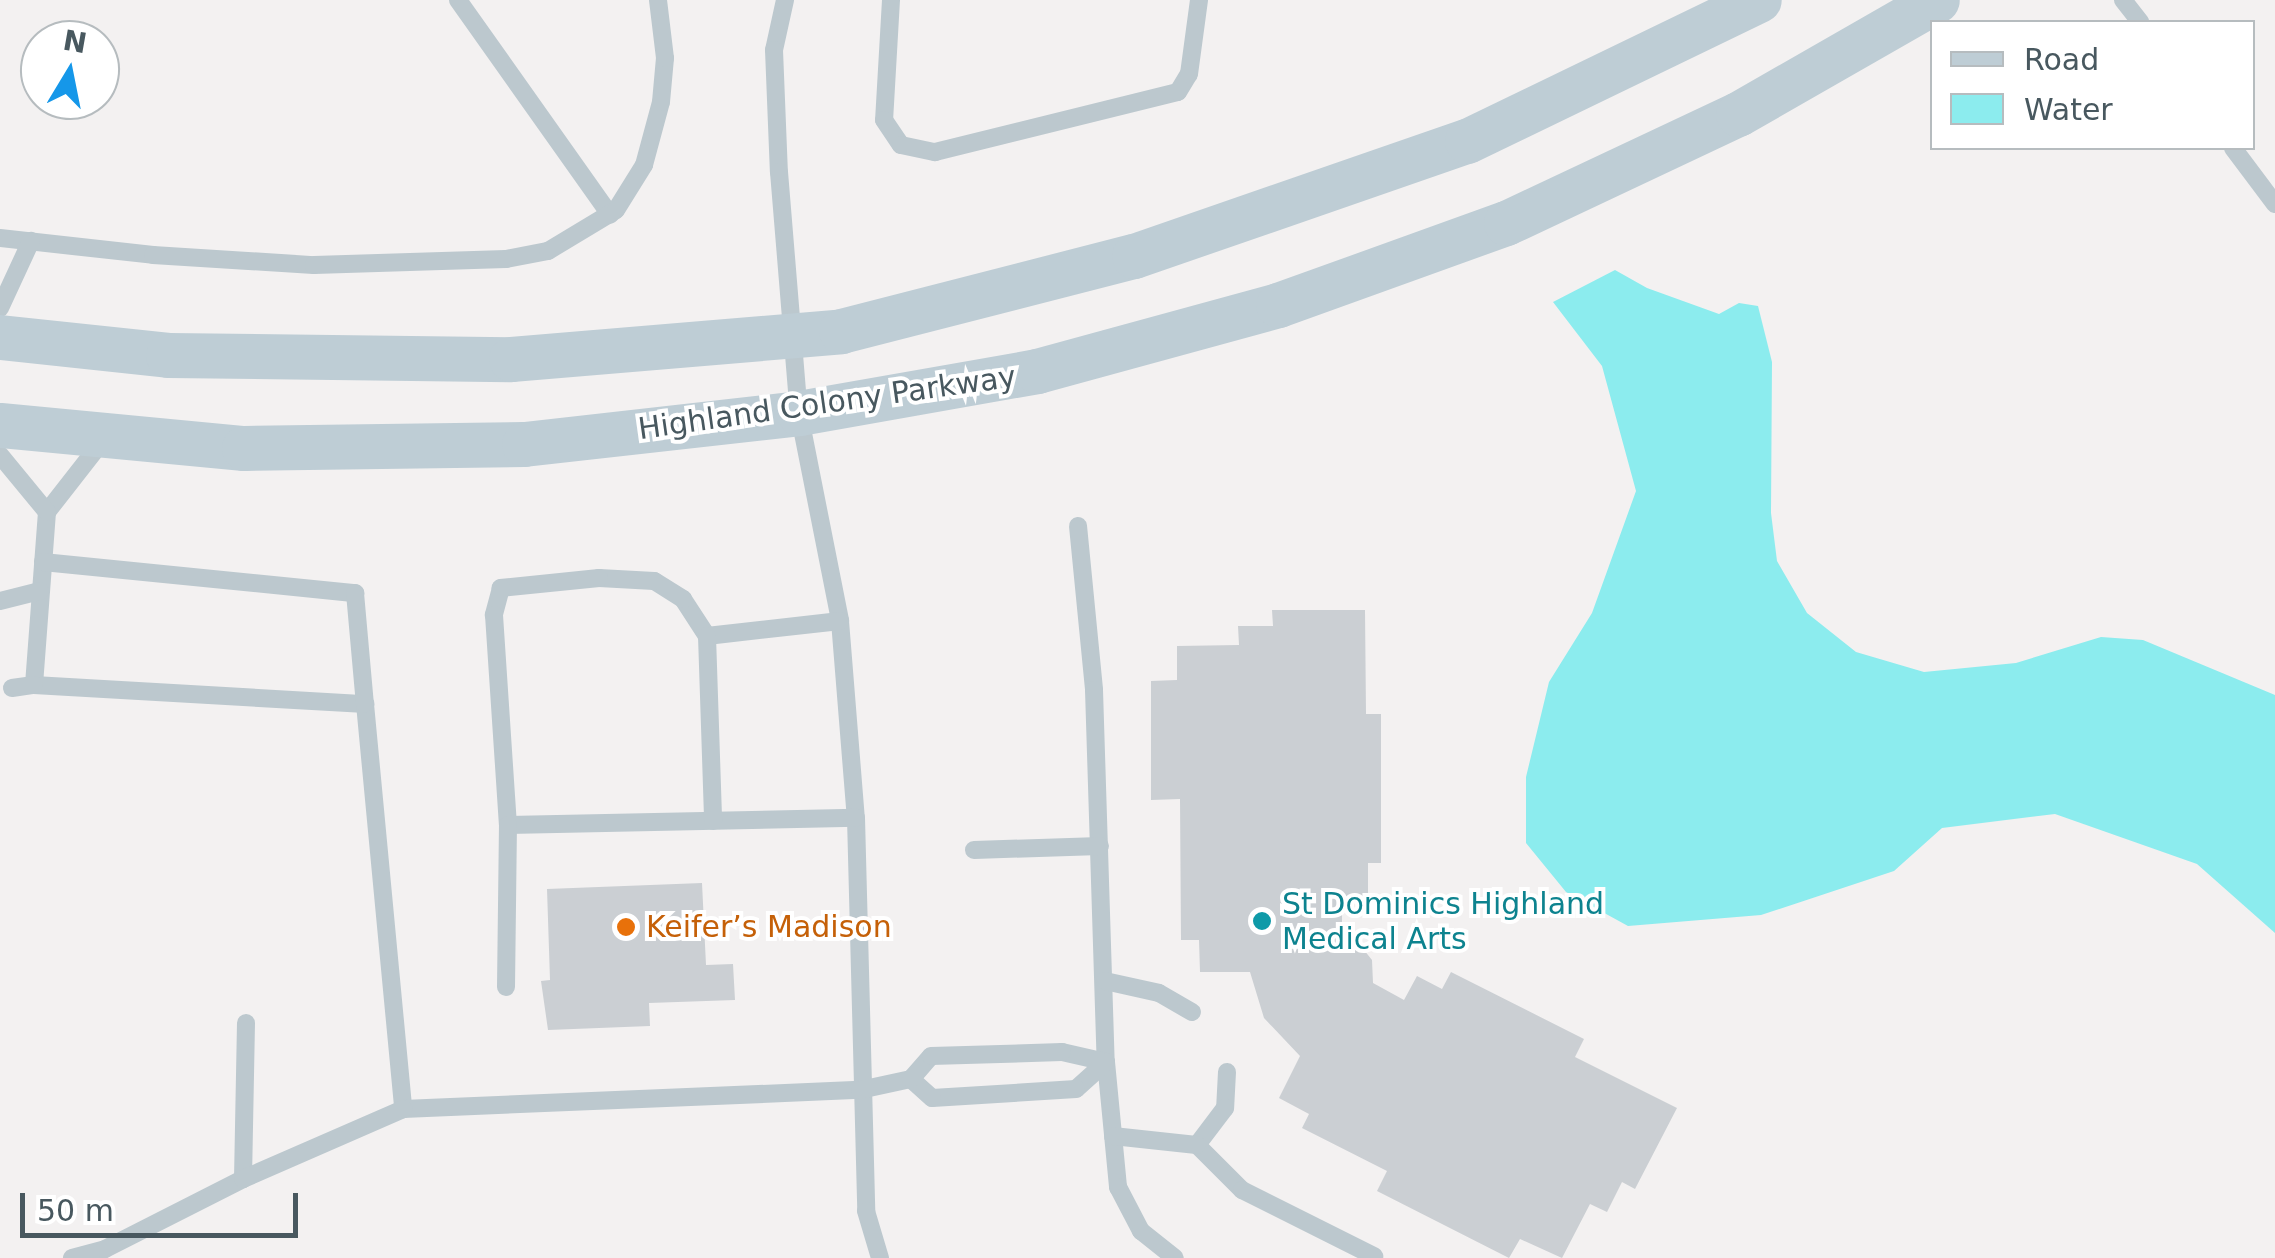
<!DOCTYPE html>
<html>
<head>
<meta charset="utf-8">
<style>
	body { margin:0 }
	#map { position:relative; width:2275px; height:1258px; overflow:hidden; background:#f3f1f1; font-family:"DejaVu Sans",sans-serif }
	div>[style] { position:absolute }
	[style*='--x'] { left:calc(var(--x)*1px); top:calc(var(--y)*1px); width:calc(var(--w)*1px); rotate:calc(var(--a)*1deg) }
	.water>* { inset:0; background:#8cecee }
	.building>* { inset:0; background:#cbcfd3 }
	.lane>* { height:18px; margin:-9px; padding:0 9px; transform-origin:9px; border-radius:9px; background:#bcc8ce }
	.secondary>* { height:45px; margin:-22.5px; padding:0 22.5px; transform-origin:22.5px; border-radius:22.5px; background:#becdd5 }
	.dots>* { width:28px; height:28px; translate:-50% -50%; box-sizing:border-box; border:5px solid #fff; border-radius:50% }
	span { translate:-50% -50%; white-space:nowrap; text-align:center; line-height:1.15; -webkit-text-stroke:8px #fff; paint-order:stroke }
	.street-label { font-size:30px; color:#48585f }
	.culture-label { font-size:30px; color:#0d838f }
	.left { translate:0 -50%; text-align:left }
	.food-label { font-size:30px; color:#c56008 }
	.legend { position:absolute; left:1930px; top:20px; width:325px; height:130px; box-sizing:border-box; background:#fff; border:2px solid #b6bcbf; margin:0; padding:12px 18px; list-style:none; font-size:30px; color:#48585f }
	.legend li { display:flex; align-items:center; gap:20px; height:50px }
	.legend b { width:50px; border:2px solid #b6bcbf }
	.north { position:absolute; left:20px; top:20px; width:100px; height:100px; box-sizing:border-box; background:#fff; border:2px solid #b6bcbf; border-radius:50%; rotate:10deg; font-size:28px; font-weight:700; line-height:40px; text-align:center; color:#48585f }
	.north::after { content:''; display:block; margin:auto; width:35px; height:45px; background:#1597e9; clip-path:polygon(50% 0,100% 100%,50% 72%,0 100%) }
	.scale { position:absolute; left:20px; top:1193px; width:278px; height:45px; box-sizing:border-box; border:5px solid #48585f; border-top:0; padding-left:12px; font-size:30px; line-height:35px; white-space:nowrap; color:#48585f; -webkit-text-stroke:8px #fff; paint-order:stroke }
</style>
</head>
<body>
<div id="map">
	<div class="water">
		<i style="clip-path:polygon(1615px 270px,1647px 288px,1719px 314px,1739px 303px,1758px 306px,1772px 362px,1771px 513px,1777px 561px,1807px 613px,1856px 652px,1924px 672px,2016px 663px,2101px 637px,2143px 640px,2275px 695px,2275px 933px,2197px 864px,2055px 814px,1942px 828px,1894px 871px,1761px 915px,1628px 926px,1566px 892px,1526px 843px,1526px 777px,1549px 682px,1592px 613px,1636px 491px,1602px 366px,1553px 302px)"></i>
	</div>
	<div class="building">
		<i style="clip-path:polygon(1272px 610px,1365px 610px,1366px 714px,1381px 714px,1381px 863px,1368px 863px,1368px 902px,1342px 903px,1342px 940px,1364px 950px,1372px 960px,1373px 983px,1404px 1000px,1417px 976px,1442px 989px,1451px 972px,1584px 1039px,1575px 1057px,1677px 1108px,1635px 1189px,1622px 1182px,1607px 1212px,1590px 1204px,1562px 1258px,1520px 1239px,1509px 1258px,1377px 1191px,1387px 1171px,1302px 1128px,1309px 1114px,1279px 1098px,1300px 1056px,1264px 1018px,1250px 972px,1200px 972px,1199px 940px,1181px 940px,1180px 799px,1151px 800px,1151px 681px,1177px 680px,1177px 646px,1239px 645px,1238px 626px,1273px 626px)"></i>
		<i style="clip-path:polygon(702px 883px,706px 965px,733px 964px,735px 1000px,649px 1003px,650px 1026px,548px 1030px,541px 981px,550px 980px,547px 889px)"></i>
	</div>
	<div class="lane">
		<i style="--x:458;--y:0;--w:263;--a:54.7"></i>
		<i style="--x:785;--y:0;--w:51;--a:102.4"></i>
		<i style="--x:774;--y:50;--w:122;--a:87.7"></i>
		<i style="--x:779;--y:172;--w:242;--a:85.3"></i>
		<i style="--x:799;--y:413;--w:212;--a:78.8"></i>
		<i style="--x:840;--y:621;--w:198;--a:85.4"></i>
		<i style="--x:856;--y:818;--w:393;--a:88.5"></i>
		<i style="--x:866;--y:1211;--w:49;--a:73.4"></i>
		<i style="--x:891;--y:0;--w:120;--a:93.3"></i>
		<i style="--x:884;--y:120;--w:30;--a:56"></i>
		<i style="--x:901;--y:145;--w:35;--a:12"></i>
		<i style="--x:935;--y:152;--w:250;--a:-13.9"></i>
		<i style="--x:1178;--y:92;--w:21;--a:-59"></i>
		<i style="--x:1189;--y:74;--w:75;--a:-82.3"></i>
		<i style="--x:2123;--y:0;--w:28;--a:52"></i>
		<i style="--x:2233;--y:148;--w:70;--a:53.1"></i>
		<i style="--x:0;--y:238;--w:154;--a:6.3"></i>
		<i style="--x:153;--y:255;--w:161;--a:3.6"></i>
		<i style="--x:314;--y:265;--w:192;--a:-1.8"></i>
		<i style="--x:506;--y:259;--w:43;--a:-10.8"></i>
		<i style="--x:548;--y:251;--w:79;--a:-31.1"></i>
		<i style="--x:616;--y:210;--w:53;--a:-58.1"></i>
		<i style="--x:644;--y:165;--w:65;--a:-74.9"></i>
		<i style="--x:661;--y:102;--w:44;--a:-84.8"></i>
		<i style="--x:665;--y:58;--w:58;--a:-96.9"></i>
		<i style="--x:0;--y:308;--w:74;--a:-65.2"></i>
		<i style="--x:104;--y:439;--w:93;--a:128"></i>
		<i style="--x:47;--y:512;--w:173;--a:94.3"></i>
		<i style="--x:34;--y:685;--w:332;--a:3.3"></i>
		<i style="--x:365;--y:704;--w:407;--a:84.6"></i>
		<i style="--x:403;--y:1109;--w:457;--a:-2.4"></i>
		<i style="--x:860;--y:1090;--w:52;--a:-12.2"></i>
		<i style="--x:0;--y:455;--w:74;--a:50.5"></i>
		<i style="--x:1078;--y:526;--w:165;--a:84.4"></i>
		<i style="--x:1094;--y:690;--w:372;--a:88.2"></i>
		<i style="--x:1106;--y:1062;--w:126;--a:84.5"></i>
		<i style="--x:1118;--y:1187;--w:50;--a:62.4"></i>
		<i style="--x:1141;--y:1231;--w:43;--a:38.5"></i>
		<i style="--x:43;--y:562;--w:314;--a:5.7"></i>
		<i style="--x:355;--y:593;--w:111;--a:84.9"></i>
		<i style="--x:0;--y:601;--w:41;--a:-14"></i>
		<i style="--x:840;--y:621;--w:134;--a:173.6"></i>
		<i style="--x:707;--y:636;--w:44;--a:-123"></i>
		<i style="--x:683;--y:599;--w:34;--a:-148"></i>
		<i style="--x:654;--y:581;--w:55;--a:-176.9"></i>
		<i style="--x:599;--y:578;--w:99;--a:174.2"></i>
		<i style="--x:501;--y:588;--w:28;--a:105"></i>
		<i style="--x:494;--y:615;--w:210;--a:86.2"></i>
		<i style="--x:508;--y:825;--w:348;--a:-1.2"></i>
		<i style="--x:707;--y:636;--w:185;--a:88.1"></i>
		<i style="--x:12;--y:688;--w:22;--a:-8"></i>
		<i style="--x:974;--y:850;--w:126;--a:-1.8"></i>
		<i style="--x:1105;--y:981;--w:55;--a:12.5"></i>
		<i style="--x:1159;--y:993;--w:38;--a:30"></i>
		<i style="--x:506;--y:987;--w:162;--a:-89.3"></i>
		<i style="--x:1062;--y:1052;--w:45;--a:12.8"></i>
		<i style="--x:1106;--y:1062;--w:40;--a:138"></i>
		<i style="--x:1076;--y:1089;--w:144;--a:176.4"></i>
		<i style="--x:932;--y:1098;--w:28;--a:-138"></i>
		<i style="--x:911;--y:1079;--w:30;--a:-49"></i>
		<i style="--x:931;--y:1056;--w:131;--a:-1.7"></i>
		<i style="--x:1227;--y:1072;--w:36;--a:93"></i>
		<i style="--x:1225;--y:1108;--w:46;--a:127.1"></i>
		<i style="--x:1197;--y:1145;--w:64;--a:45"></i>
		<i style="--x:1242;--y:1190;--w:148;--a:26.6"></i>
		<i style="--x:1113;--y:1136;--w:84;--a:6.1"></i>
		<i style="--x:243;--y:1179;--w:156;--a:-88.9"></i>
		<i style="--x:72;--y:1258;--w:34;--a:-15"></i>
		<i style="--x:105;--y:1249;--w:155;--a:-26.9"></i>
		<i style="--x:243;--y:1179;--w:175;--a:-23.6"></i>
	</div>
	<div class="secondary">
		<i style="--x:0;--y:337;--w:169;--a:6.1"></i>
		<i style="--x:168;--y:355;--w:343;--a:0.7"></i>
		<i style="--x:511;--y:359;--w:331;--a:-4.8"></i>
		<i style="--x:841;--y:331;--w:302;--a:-14.4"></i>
		<i style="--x:1134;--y:256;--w:352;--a:-19.1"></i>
		<i style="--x:1467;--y:141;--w:324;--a:-25.8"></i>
		<i style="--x:0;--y:425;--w:245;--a:5.4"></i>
		<i style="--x:244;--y:448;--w:280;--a:-0.8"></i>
		<i style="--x:524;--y:444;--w:277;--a:-6.4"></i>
		<i style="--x:799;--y:413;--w:242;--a:-10"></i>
		<i style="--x:1037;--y:371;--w:250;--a:-15.3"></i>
		<i style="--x:1278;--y:305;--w:242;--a:-19.8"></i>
		<i style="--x:1506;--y:223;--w:256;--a:-25.2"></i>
		<i style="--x:1738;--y:114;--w:229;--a:-29.8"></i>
	</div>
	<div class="dots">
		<i style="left:1262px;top:921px;background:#0f9aa8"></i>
		<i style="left:626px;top:927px;background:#e8710a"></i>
	</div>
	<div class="street-label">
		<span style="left:827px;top:403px;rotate:-8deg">Highland Colony Parkway</span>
	</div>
	<div class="culture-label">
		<span class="left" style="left:1282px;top:921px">St Dominics Highland<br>Medical Arts</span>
	</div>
	<div class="food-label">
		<span class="left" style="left:646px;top:927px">Keifer’s Madison</span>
	</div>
	<ul class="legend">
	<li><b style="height:12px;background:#becdd5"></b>Road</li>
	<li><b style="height:28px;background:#8cecee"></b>Water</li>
	</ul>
	<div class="north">N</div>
	<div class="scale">50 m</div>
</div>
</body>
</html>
